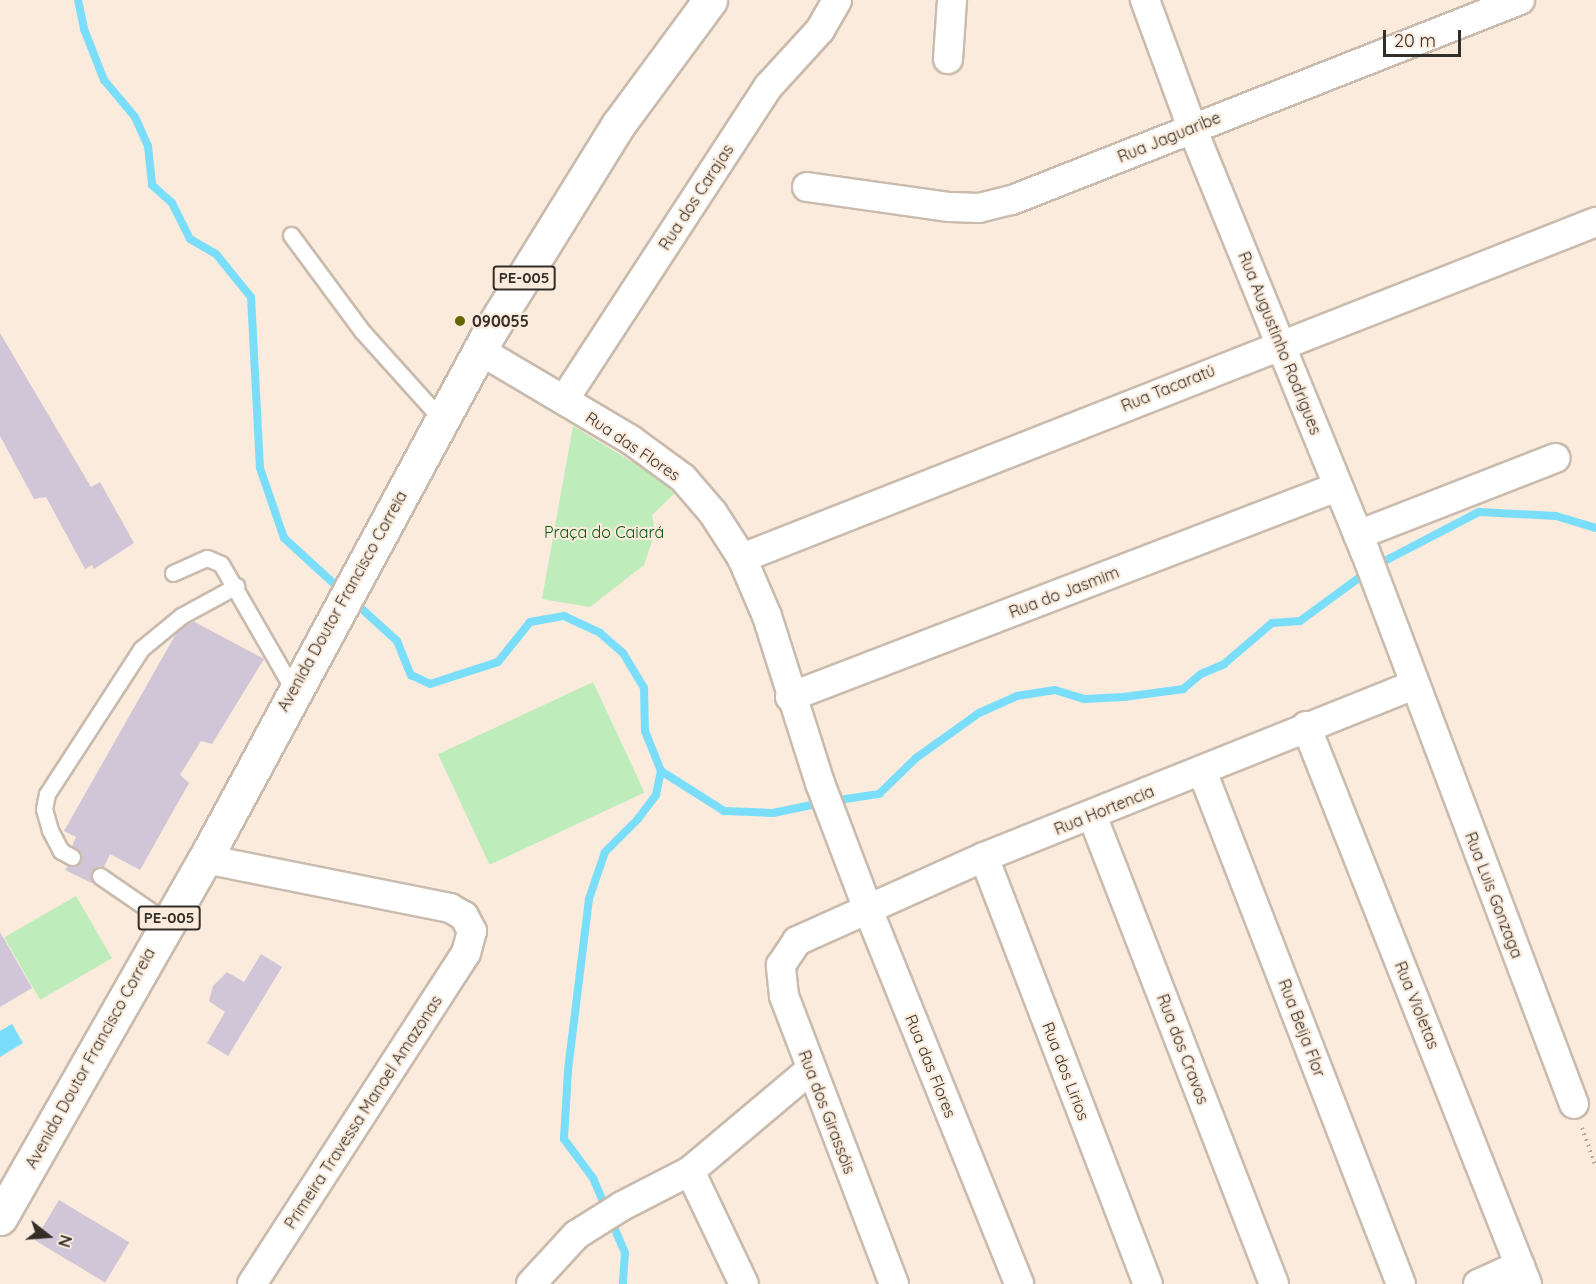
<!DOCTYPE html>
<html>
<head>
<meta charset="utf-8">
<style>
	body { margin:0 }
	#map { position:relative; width:1596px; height:1284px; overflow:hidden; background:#faebdc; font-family:Quicksand,sans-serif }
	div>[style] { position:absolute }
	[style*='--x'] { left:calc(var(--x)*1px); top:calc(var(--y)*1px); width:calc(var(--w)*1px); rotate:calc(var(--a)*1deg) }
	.green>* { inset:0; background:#beecbb; transform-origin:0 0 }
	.water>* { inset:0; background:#7adefb }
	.stream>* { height:8px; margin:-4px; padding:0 4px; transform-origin:4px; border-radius:4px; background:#7adefb }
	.building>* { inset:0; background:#d1c6d7; transform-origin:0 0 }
	.path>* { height:4px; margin-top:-2px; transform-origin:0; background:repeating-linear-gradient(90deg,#b2a69a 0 1.5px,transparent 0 6px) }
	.roads { filter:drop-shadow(2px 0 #c9bbad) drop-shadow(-2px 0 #c9bbad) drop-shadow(0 2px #c9bbad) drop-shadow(0 -2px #c9bbad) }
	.service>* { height:15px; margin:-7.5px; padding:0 7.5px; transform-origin:7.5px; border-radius:7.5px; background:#fff }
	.minor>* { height:28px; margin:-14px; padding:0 14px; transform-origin:14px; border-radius:14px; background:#fff }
	.primary>* { height:33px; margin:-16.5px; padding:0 16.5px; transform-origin:16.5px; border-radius:16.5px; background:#fff }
	.dots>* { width:16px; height:16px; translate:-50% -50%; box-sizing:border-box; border:3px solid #faebdc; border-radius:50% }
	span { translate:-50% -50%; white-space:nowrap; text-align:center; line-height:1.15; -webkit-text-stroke:4.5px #faebdc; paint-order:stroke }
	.shield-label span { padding:2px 4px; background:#faebdc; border:2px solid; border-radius:4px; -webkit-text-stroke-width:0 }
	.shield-label { font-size:15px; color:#342e29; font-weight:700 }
	.street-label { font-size:16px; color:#342e29 }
	.poi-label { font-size:16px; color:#342e29; font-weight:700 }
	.left { translate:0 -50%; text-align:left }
	.park-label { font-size:16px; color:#065a0c }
	.north { position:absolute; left:18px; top:1206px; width:60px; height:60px; -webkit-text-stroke:4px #faebdc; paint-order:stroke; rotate:107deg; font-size:16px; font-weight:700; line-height:24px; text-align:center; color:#342e29 }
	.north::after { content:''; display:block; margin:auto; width:21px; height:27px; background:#342e29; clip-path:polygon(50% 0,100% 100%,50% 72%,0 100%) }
	.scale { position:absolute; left:1383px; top:30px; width:78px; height:27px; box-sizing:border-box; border:3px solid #342e29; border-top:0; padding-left:8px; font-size:18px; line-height:21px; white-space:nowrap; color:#342e29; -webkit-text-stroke:4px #faebdc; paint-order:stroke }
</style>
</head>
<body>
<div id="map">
	<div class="green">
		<i style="clip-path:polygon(573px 426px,678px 490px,652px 515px,655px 532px,644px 565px,590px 607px,542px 599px)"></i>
		<i style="left:593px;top:682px;width:122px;height:171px;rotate:65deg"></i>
		<i style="left:76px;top:896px;width:72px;height:83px;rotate:60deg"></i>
	</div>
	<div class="water">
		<i style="clip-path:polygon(12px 1024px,23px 1043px,0 1057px,0 1031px)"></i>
	</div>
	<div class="stream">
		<i style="--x:78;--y:0;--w:30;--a:78"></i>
		<i style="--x:84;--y:29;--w:55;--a:68.6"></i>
		<i style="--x:104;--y:80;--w:48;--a:50"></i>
		<i style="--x:135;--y:117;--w:32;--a:66"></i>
		<i style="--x:148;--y:146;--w:39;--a:84"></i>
		<i style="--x:152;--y:185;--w:27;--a:42"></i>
		<i style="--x:172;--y:203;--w:40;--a:63.4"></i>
		<i style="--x:190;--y:239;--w:30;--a:30"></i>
		<i style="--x:216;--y:254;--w:55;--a:50.9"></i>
		<i style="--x:251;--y:297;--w:171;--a:87"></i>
		<i style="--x:260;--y:468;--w:74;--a:71.1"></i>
		<i style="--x:284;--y:538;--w:77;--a:42.4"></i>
		<i style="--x:1377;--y:565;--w:115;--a:-27.5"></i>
		<i style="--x:1479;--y:512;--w:77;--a:3"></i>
		<i style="--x:1556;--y:516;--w:42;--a:16.7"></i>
		<i style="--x:352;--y:600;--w:61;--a:42.3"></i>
		<i style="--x:397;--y:641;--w:37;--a:68"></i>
		<i style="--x:411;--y:675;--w:21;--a:25"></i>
		<i style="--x:430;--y:684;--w:71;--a:-17.9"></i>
		<i style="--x:498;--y:662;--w:51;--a:-51.3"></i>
		<i style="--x:530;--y:622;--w:35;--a:-10"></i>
		<i style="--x:564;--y:616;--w:40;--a:25"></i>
		<i style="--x:600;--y:633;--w:30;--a:41"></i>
		<i style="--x:623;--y:653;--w:41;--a:59"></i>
		<i style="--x:644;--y:688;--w:43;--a:88.7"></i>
		<i style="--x:645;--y:731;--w:43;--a:68.2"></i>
		<i style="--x:661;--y:771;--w:25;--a:102"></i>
		<i style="--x:656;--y:795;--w:30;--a:127"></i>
		<i style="--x:638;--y:819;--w:47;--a:135"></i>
		<i style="--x:605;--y:852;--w:50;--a:108.8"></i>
		<i style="--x:589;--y:899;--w:173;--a:97"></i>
		<i style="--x:568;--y:1071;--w:68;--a:93.4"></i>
		<i style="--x:564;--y:1139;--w:49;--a:53.4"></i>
		<i style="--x:593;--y:1178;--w:34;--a:67"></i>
		<i style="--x:661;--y:771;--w:75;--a:32.4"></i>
		<i style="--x:724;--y:811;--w:49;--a:2.3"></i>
		<i style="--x:773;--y:813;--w:49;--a:-11.8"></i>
		<i style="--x:832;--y:801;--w:48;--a:-8.5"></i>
		<i style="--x:879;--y:794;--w:52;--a:-44.2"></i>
		<i style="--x:916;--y:758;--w:77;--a:-35.5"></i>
		<i style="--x:979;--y:713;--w:42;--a:-24.1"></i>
		<i style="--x:1017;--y:696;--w:38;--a:-9"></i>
		<i style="--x:1055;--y:690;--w:31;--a:17"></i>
		<i style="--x:1085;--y:699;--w:39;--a:-3"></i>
		<i style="--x:1124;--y:697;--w:60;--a:-7.7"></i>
		<i style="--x:1183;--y:689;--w:23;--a:-40"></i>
		<i style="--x:1201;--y:674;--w:25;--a:-23"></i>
		<i style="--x:1224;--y:664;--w:63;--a:-40.5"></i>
		<i style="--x:1272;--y:623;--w:28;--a:-4"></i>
		<i style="--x:1300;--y:621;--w:83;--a:-36.2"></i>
		<i style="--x:611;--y:1220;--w:36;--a:67"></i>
		<i style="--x:625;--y:1253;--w:31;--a:94"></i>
	</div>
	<div class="building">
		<i style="clip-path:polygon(0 333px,91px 487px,100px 482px,134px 543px,94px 569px,92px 565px,85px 569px,46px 497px,34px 499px,0 436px)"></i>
		<i style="clip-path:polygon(193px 621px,264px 659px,212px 744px,201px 741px,180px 775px,189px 783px,140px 870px,110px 854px,104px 867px,92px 871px,91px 880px,96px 885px,65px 870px,68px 866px,78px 865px,82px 856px,72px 846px,76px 837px,64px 831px,177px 632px)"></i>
		<i style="clip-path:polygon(0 932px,32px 988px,0 1007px)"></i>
		<i style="clip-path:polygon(261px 954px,282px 967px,228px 1056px,207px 1043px,225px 1012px,209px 1001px,213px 986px,227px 972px,244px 982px)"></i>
		<i style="left:59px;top:1200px;width:82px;height:47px;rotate:31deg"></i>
	</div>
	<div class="path">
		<i style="--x:1582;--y:1128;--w:41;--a:70.3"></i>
	</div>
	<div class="roads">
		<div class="service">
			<i style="--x:291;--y:235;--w:119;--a:53.5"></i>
			<i style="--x:362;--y:331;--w:120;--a:48"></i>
			<i style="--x:173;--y:573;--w:37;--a:-24"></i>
			<i style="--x:207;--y:558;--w:15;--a:23"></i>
			<i style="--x:221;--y:564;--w:144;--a:60.1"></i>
			<i style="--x:72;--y:857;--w:13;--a:-151"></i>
			<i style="--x:61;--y:851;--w:24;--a:-118"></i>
			<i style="--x:50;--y:830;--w:22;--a:-106"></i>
			<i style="--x:44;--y:809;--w:15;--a:-79"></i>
			<i style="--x:47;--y:794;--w:173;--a:-57"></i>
			<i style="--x:141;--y:649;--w:52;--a:-39.5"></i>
			<i style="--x:181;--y:616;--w:63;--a:-28.6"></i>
			<i style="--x:100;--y:876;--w:81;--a:34.5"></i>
		</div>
		<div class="minor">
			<i style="--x:1145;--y:0;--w:136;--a:69.8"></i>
			<i style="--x:1192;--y:128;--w:457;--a:67.8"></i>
			<i style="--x:1365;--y:551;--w:591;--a:69.3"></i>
			<i style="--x:948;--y:59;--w:59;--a:-86.1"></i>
			<i style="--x:807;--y:187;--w:144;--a:8"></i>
			<i style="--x:950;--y:207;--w:29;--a:2"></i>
			<i style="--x:979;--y:208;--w:34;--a:-14"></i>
			<i style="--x:1012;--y:200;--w:546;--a:-21.49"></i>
			<i style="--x:479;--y:350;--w:177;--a:30.6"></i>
			<i style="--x:631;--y:440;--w:64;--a:36.2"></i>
			<i style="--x:683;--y:478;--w:46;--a:49.4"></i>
			<i style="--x:713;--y:513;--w:54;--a:57.2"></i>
			<i style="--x:742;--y:558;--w:63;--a:66.7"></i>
			<i style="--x:767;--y:616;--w:175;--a:72.4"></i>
			<i style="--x:820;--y:783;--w:133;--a:69.2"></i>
			<i style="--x:867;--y:907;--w:406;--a:68"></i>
			<i style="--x:564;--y:400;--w:374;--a:-56.9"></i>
			<i style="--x:768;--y:87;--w:77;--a:-47.6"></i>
			<i style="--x:820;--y:30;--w:34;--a:-60"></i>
			<i style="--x:1358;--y:535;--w:212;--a:-21.3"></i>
			<i style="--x:742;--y:558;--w:918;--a:-21.48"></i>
			<i style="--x:790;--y:697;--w:586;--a:-21"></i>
			<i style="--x:1306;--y:726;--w:600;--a:68.39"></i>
			<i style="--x:1202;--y:771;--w:550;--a:68.8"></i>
			<i style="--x:1092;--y:815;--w:503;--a:68.79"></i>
			<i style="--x:984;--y:857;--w:457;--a:69"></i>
			<i style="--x:205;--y:859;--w:250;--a:11.3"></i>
			<i style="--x:450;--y:908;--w:16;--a:30"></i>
			<i style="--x:464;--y:916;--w:17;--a:62"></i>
			<i style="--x:472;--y:931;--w:23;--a:105"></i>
			<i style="--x:466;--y:953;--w:394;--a:122.9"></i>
			<i style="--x:690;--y:1171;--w:125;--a:64.5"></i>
			<i style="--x:531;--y:1284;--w:67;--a:-47.4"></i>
			<i style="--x:576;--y:1235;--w:54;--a:-32.2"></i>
			<i style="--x:622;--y:1206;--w:76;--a:-27.2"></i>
			<i style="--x:690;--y:1171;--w:157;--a:-40.1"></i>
			<i style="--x:894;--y:1284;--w:308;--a:-110.9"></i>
			<i style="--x:784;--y:996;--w:31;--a:-96"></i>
			<i style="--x:781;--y:965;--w:29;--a:-56"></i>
			<i style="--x:797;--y:941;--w:205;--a:-24.2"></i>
			<i style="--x:984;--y:857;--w:463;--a:-21.8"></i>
			<i style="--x:1478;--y:1284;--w:46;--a:-24.3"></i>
		</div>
		<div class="primary">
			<i style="--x:0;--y:1218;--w:413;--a:-60.3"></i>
			<i style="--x:205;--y:859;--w:598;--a:-61.63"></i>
			<i style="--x:489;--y:333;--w:245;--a:-58.2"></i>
			<i style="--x:618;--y:125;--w:155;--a:-53.6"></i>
		</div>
	</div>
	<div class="dots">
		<i style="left:460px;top:321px;background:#636703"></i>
	</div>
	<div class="shield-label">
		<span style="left:524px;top:278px">PE-005</span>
		<span style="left:169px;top:918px">PE-005</span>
	</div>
	<div class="street-label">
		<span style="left:1169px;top:137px;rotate:-22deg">Rua Jaguaribe</span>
		<span style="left:696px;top:197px;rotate:-57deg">Rua dos Carajas</span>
		<span style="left:1280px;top:343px;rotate:68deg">Rua Augustinho Rodrigues</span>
		<span style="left:1168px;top:388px;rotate:-22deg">Rua Tacaratú</span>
		<span style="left:633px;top:446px;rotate:34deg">Rua das Flores</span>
		<span style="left:1064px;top:592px;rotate:-21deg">Rua do Jasmim</span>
		<span style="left:342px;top:601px;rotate:-61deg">Avenida Doutor Francisco Correia</span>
		<span style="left:1104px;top:810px;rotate:-22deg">Rua Hortencia</span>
		<span style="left:1494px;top:895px;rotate:69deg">Rua Luis Gonzaga</span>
		<span style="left:1417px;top:1005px;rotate:68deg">Rua Violetas</span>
		<span style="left:1302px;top:1028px;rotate:69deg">Rua Beija Flor</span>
		<span style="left:1183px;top:1049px;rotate:69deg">Rua dos Cravos</span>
		<span style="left:90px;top:1058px;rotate:-61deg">Avenida Doutor Francisco Correia</span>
		<span style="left:931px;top:1066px;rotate:68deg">Rua das Flores</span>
		<span style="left:1066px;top:1071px;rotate:69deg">Rua dos Lirios</span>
		<span style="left:363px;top:1112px;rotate:-57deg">Primeira Travessa Manoel Amazonas</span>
		<span style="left:827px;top:1112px;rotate:69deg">Rua dos Girassóis</span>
	</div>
	<div class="poi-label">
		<span class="left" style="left:472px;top:321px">090055</span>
	</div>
	<div class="park-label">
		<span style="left:604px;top:532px">Praça do Caiará</span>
	</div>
	<div class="north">N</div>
	<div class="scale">20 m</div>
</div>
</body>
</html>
